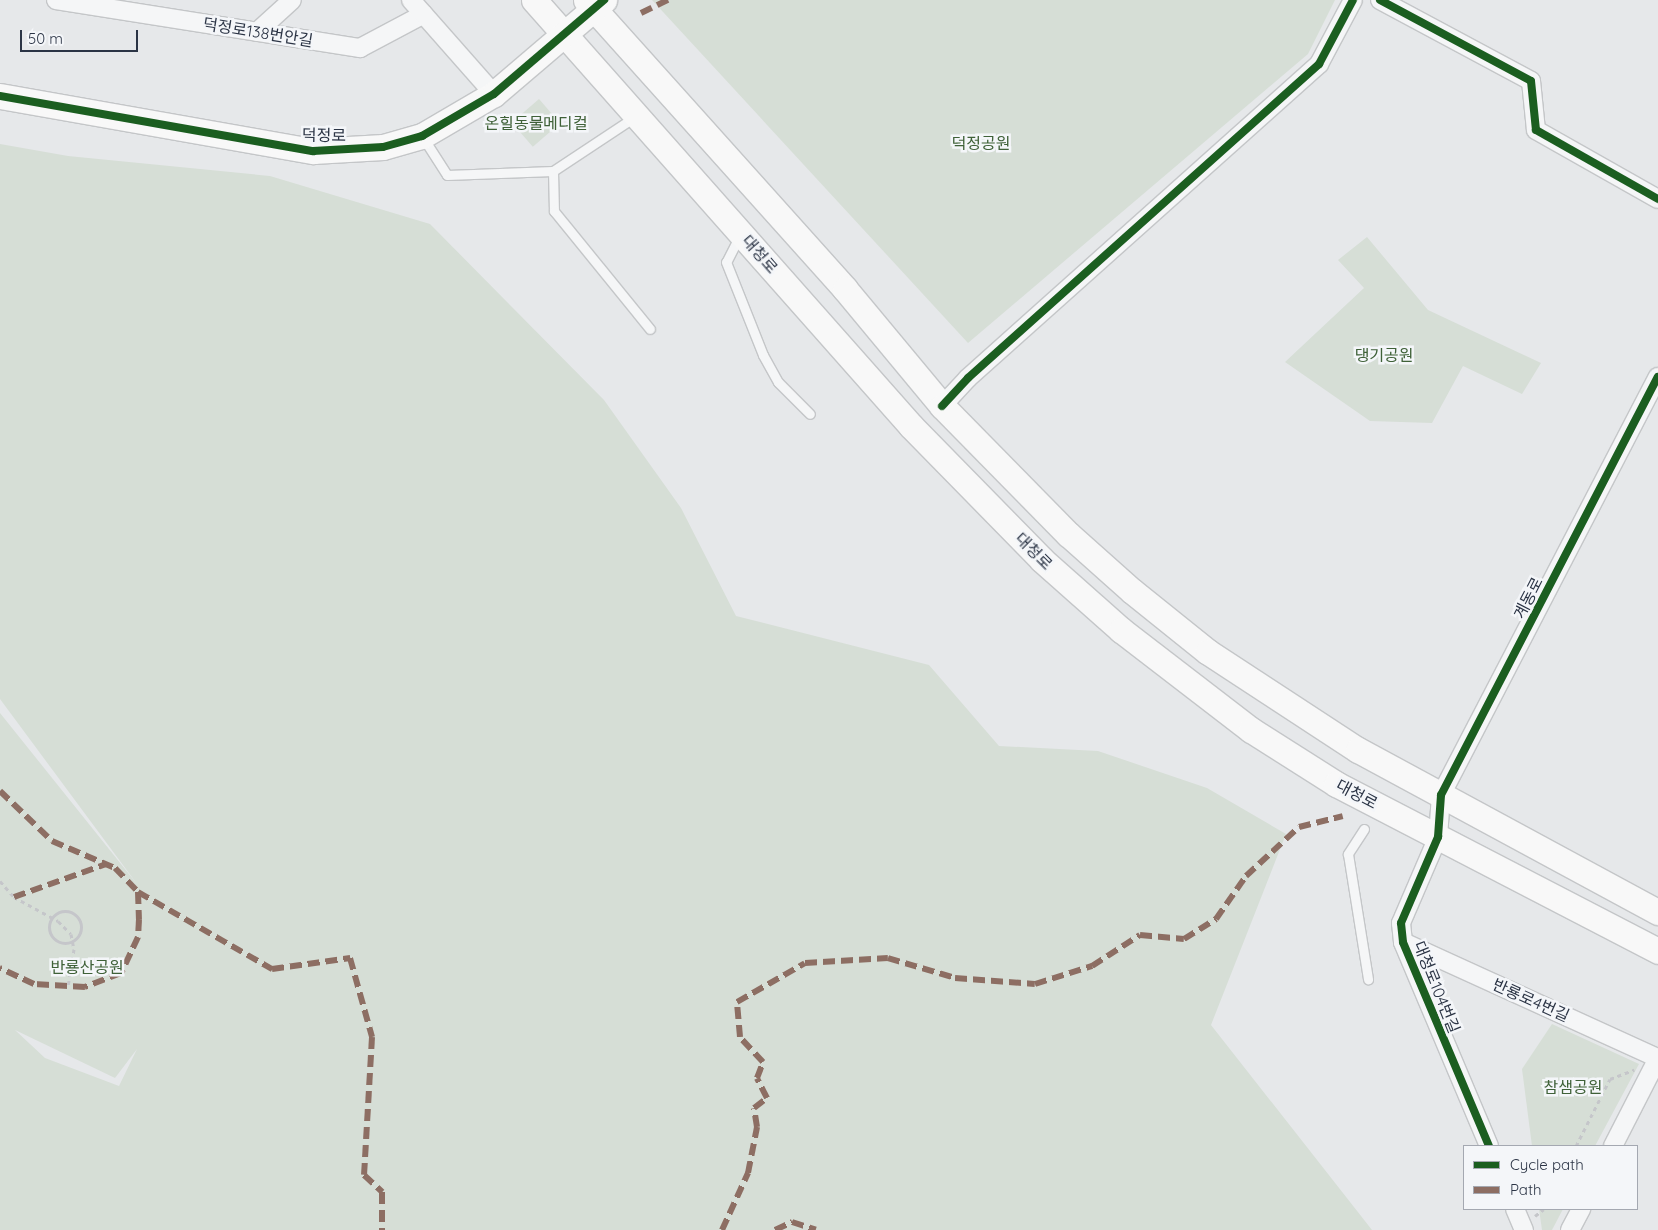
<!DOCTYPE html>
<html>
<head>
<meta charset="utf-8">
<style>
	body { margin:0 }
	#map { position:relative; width:1658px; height:1230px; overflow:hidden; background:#e6e8ea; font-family:Quicksand,"Noto Sans KR",sans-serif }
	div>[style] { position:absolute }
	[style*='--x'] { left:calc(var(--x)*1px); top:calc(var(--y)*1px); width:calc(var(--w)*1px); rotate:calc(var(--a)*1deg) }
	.green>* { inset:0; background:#d6ded6; transform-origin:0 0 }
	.path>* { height:3px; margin-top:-1.5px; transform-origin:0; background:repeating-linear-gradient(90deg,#c5c6ca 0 4px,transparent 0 8px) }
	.path>.ring { margin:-1.5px; padding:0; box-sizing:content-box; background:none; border:3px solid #c5c6ca; border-radius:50% }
	.roads { filter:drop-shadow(1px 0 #c4c6c8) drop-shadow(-1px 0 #c4c6c8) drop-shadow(0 1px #c4c6c8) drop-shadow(0 -1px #c4c6c8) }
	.lane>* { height:9px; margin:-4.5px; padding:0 4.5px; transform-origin:4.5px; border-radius:4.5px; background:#f5f6f7 }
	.street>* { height:18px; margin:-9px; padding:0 9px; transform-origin:9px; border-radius:9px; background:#f5f6f7 }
	.secondary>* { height:25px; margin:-12.5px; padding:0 12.5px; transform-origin:12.5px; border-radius:12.5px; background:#f8f8f8 }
	.quiet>* { height:6px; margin-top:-3px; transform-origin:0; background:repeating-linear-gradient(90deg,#8d6e63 0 12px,transparent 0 18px) }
	.cycleway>* { height:8px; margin:-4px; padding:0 4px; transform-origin:4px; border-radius:4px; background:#1b5e20 }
	span { translate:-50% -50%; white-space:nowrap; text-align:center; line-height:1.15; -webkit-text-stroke:5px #f4f6f9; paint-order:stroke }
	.street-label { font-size:16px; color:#2b3445 }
	.park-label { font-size:16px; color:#3f6138 }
	.legend { position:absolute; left:1463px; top:1145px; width:175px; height:65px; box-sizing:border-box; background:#f4f6f9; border:1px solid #a4a8b1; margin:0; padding:6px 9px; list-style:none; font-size:15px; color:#2b3445 }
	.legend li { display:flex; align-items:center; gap:10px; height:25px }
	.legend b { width:25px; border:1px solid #a4a8b1 }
	.scale { position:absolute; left:20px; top:30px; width:118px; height:22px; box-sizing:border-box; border:2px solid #2b3445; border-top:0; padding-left:6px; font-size:15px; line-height:18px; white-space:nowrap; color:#2b3445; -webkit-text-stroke:4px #f4f6f9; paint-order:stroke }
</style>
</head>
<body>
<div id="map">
	<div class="green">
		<i style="clip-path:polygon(652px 0,1335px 0,1308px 54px,968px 343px)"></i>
		<i style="left:539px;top:99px;width:32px;height:36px;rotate:49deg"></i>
		<i style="clip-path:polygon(evenodd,0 144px,68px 156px,270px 176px,430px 224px,604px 400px,681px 508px,736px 616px,929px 665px,999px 746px,1098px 751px,1207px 788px,1286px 834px,1211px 1025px,1372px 1230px,0 1230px,0 713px,137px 884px,0 699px,0 144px,15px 1030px,115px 1078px,137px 1049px,119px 1086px,45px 1058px,15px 1030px)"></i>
		<i style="clip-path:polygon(1367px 237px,1428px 310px,1541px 363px,1522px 394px,1463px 366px,1432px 423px,1370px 421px,1285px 362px,1364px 288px,1338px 260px)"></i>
		<i style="clip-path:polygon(1552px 1024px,1639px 1064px,1595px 1146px,1532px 1146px,1522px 1069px)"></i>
		<i style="clip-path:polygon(1539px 1209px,1563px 1209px,1552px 1230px,1542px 1230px)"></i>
	</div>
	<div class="path">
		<i style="--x:0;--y:881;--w:21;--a:49"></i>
		<i style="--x:14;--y:897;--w:50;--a:28.6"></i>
		<i style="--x:58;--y:921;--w:18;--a:45"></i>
		<i style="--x:71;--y:934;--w:15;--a:79"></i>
		<i style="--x:74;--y:949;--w:37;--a:99"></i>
		<i class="ring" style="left:49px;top:911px;width:29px;height:29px"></i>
		<i style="--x:1576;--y:1146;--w:75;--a:-63.1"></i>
		<i style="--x:1610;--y:1079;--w:26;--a:-21"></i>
		<i style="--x:1535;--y:1216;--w:11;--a:-38"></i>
	</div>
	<div class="roads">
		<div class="lane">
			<i style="--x:422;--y:136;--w:46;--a:57.3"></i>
			<i style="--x:447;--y:175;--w:106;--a:-2.2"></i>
			<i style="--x:553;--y:171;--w:100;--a:-33.5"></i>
			<i style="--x:553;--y:171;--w:40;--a:88.6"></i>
			<i style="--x:554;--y:211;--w:152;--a:50.9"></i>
			<i style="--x:739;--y:237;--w:28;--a:117"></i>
			<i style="--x:726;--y:262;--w:100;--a:68.3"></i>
			<i style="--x:763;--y:355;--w:31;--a:61"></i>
			<i style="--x:778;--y:382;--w:45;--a:45"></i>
			<i style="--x:1364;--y:829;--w:30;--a:123"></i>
			<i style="--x:1348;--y:854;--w:127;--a:80.9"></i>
		</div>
		<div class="street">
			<i style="--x:56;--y:0;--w:308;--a:9"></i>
			<i style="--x:360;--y:48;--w:72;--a:-28"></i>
			<i style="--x:411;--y:0;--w:125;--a:48.6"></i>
			<i style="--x:1380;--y:0;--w:171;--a:28.2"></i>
			<i style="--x:1531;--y:81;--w:49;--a:84.2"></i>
			<i style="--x:1536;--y:130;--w:140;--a:29.5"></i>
			<i style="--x:257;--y:32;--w:47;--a:-42.4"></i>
			<i style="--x:942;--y:406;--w:38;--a:-47"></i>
			<i style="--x:968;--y:378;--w:471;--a:-41.8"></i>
			<i style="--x:1319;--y:64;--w:72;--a:-62"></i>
			<i style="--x:1403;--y:942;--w:280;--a:24.5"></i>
			<i style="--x:1658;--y:1058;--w:99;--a:117.1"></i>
			<i style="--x:1489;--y:1146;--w:221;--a:-112.9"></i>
			<i style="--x:1403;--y:942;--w:19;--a:-96"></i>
			<i style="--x:1401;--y:923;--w:94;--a:-66.7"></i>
			<i style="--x:1438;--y:837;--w:42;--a:-85.9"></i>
			<i style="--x:1441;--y:795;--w:471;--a:-62.6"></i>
			<i style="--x:1515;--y:1209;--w:23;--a:67"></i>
			<i style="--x:1570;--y:1230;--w:24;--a:-62"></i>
		</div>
		<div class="secondary">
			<i style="--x:534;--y:0;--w:569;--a:48.49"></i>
			<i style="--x:911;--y:426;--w:187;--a:45.6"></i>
			<i style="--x:1042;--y:560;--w:106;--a:41.5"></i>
			<i style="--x:1121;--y:630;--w:164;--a:37.6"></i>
			<i style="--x:1251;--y:730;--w:101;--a:32.4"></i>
			<i style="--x:1336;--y:784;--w:363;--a:27.4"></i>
			<i style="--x:586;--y:0;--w:388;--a:48.1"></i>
			<i style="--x:845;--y:289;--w:152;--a:50.3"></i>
			<i style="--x:942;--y:406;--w:180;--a:45.5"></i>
			<i style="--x:1068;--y:534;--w:86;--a:41.7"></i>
			<i style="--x:1132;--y:591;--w:97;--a:38.8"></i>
			<i style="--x:1208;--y:652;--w:179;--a:33.2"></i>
			<i style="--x:1358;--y:750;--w:341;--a:28.4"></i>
			<i style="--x:0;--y:96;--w:318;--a:10"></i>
			<i style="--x:313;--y:151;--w:70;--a:-3.3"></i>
			<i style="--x:383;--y:147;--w:41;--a:-15.8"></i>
			<i style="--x:422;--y:136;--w:83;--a:-30.3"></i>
			<i style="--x:494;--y:94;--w:145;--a:-40.5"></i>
		</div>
	</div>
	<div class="quiet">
		<i style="--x:641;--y:13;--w:30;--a:-26"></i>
		<i style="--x:0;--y:791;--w:72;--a:43.9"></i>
		<i style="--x:52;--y:841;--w:69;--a:23.2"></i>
		<i style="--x:115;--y:868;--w:33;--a:46"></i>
		<i style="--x:138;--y:892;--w:27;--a:88"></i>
		<i style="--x:139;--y:919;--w:18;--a:93"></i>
		<i style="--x:138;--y:937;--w:40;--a:115"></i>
		<i style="--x:121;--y:973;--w:39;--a:159"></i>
		<i style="--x:85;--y:987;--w:51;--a:-176.6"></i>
		<i style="--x:34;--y:984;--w:38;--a:-155"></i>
		<i style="--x:138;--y:892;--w:155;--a:29.9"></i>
		<i style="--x:272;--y:969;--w:79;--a:-8"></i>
		<i style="--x:350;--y:958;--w:82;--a:74.4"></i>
		<i style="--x:372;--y:1037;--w:138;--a:93.3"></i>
		<i style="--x:364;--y:1175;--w:25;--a:43"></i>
		<i style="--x:382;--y:1192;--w:38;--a:90"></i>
		<i style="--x:14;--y:897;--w:98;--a:-19.7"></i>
		<i style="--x:722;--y:1230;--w:63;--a:-65.5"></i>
		<i style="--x:748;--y:1173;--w:47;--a:-78.9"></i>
		<i style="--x:757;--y:1127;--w:19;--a:-99"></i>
		<i style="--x:754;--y:1108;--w:16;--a:-38"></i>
		<i style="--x:767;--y:1098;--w:22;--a:-117"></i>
		<i style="--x:757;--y:1078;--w:17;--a:-69"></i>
		<i style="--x:763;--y:1062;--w:34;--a:-133"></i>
		<i style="--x:740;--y:1037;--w:35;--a:-95"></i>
		<i style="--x:737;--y:1002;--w:78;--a:-29.8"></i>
		<i style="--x:805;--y:963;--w:83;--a:-3.4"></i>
		<i style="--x:888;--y:958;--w:70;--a:16.6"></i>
		<i style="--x:955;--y:978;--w:80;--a:4.3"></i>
		<i style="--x:1035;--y:984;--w:60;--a:-17.5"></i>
		<i style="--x:1092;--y:966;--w:57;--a:-32.9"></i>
		<i style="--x:1140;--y:935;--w:44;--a:5.2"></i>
		<i style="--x:1184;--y:939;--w:38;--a:-32"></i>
		<i style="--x:1216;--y:919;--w:52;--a:-55.1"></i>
		<i style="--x:1246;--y:876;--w:72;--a:-42.8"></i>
		<i style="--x:1299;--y:827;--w:45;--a:-14"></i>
		<i style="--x:775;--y:1230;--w:19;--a:-25"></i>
		<i style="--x:792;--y:1222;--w:25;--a:18"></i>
	</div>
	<div class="cycleway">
		<i style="--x:1380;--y:0;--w:171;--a:28.2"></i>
		<i style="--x:1531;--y:81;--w:49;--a:84.2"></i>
		<i style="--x:1536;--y:130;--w:140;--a:29.5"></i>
		<i style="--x:0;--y:96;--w:318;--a:10"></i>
		<i style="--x:313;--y:151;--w:70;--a:-3.3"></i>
		<i style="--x:383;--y:147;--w:41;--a:-15.8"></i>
		<i style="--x:422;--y:136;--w:83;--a:-30.3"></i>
		<i style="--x:494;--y:94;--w:145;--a:-40.5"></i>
		<i style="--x:942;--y:406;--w:38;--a:-47"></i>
		<i style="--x:968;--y:378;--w:471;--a:-41.8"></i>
		<i style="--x:1319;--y:64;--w:72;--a:-62"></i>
		<i style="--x:1489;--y:1146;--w:221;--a:-112.9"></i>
		<i style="--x:1403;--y:942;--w:19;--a:-96"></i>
		<i style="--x:1401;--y:923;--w:94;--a:-66.7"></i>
		<i style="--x:1438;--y:837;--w:42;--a:-85.9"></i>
		<i style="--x:1441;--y:795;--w:471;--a:-62.6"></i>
	</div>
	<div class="street-label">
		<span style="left:258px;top:32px;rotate:9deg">덕정로138번안길</span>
		<span style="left:324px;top:135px;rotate:1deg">덕정로</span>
		<span style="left:760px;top:254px;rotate:49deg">대청로</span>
		<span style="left:1034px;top:551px;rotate:45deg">대청로</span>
		<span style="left:1528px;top:598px;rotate:-63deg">계동로</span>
		<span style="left:1357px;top:794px;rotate:28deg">대청로</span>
		<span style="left:1437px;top:987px;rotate:68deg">대청로104번길</span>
		<span style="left:1531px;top:1000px;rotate:24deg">반룡로4번길</span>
	</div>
	<div class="park-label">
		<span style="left:536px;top:123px">온힐동물메디컬</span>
		<span style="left:981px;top:143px">덕정공원</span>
		<span style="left:1384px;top:355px">댕기공원</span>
		<span style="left:87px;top:967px">반룡산공원</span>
		<span style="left:1573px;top:1087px">참샘공원</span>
	</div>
	<ul class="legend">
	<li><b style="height:6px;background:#1b5e20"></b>Cycle path</li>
	<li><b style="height:6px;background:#8d6e63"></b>Path</li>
	</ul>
	<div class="scale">50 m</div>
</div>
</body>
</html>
